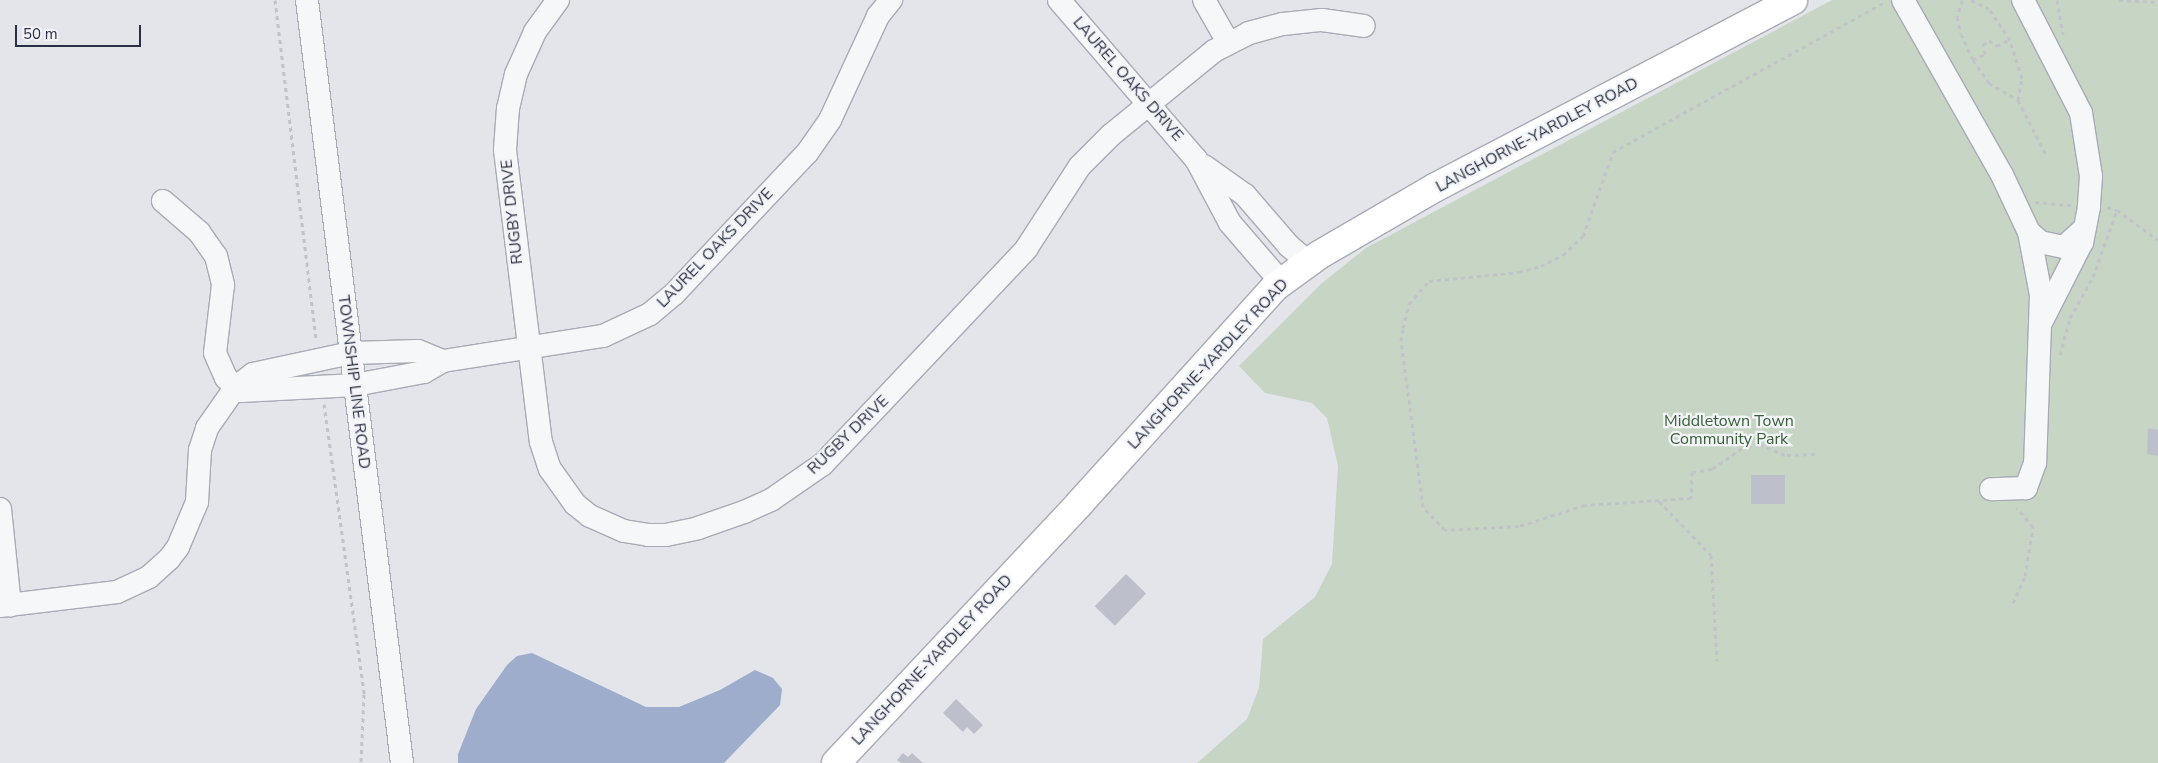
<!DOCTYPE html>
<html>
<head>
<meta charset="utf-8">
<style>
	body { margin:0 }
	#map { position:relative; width:2158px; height:763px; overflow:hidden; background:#e3e5eb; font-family:"Nunito Sans",sans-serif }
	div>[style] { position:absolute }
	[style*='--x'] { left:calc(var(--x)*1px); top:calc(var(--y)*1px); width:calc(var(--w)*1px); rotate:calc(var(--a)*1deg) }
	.green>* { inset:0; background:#c6d5c4 }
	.water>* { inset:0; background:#9eadcb }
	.building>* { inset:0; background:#bdc0cb; transform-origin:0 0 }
	.path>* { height:3px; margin-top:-1.5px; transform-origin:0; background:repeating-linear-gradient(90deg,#c1c3ca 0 4px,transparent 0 8px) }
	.roads { filter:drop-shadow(1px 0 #a8abb6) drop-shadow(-1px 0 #a8abb6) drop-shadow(0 1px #a8abb6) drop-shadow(0 -1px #a8abb6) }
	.minor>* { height:22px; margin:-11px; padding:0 11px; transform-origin:11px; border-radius:11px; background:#f6f7f9 }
	.major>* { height:28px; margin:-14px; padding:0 14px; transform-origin:14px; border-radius:14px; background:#fff }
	span { translate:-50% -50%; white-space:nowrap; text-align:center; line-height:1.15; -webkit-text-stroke:4.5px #f3f4f8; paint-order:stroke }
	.street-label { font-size:16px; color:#2a3044 }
	.park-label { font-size:16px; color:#396037 }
	.scale { position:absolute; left:15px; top:25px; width:126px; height:22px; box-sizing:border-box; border:2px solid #2a3044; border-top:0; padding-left:6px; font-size:15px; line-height:18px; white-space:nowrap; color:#2a3044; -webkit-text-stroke:4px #f3f4f8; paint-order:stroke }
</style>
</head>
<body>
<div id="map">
	<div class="green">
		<i style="clip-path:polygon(1832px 0,2158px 0,2158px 763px,1197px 763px,1247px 719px,1259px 688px,1263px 639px,1315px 597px,1332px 564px,1338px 466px,1327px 418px,1312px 403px,1265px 393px,1239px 366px,1322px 283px,1366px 248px)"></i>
	</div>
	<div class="water">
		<i style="clip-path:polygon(532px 653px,646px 707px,679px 707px,720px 690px,755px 670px,773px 678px,782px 689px,780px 705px,724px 763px,458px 763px,458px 754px,476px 709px,507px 665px,517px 656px)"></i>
	</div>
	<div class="building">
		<i style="clip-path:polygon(2148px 428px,2158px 430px,2158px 456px,2147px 454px)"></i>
		<i style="left:1785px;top:475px;width:29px;height:34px;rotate:90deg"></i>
		<i style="left:1126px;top:574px;width:28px;height:45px;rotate:44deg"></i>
		<i style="clip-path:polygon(956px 699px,983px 725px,974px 734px,967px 727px,963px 732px,943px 713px)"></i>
		<i style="clip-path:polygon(903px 753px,908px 757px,912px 753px,923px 763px,901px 763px,897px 760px)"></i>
	</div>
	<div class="path">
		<i style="--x:275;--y:0;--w:343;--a:83.1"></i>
		<i style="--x:1962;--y:0;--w:18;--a:106"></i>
		<i style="--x:1957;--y:17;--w:17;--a:77"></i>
		<i style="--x:1961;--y:34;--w:29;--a:65"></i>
		<i style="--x:1973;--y:60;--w:28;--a:55"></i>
		<i style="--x:1989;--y:83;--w:34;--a:30"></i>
		<i style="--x:2018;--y:100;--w:22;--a:-80"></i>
		<i style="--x:2022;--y:78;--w:40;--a:-108"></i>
		<i style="--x:2010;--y:40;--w:37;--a:-124"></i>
		<i style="--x:1989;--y:9;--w:20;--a:-153"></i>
		<i style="--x:2057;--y:0;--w:35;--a:80"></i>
		<i style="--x:2119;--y:0;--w:39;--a:3"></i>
		<i style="--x:1973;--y:60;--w:13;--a:-27"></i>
		<i style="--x:1985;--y:54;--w:9;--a:-103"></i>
		<i style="--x:1983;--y:45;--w:8;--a:-40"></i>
		<i style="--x:1989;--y:40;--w:10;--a:37"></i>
		<i style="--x:1997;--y:46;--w:13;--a:-27"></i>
		<i style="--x:2018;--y:100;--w:62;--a:63"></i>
		<i style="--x:2035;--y:202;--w:36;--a:5"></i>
		<i style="--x:2107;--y:207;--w:10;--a:17"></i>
		<i style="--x:2117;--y:210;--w:51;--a:36.2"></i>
		<i style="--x:2060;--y:355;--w:38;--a:-75"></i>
		<i style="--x:2070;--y:318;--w:47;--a:-60.7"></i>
		<i style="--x:2093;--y:277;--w:71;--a:-70.3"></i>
		<i style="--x:324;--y:404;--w:293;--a:82.1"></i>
		<i style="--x:364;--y:694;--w:69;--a:92.5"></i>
		<i style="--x:1815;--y:454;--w:30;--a:178"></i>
		<i style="--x:1785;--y:455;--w:28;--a:-157"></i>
		<i style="--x:1759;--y:444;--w:17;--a:167"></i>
		<i style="--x:1742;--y:448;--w:37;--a:145"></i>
		<i style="--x:1712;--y:469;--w:20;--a:171"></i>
		<i style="--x:1692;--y:472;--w:26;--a:92"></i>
		<i style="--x:1691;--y:498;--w:106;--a:176.2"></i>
		<i style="--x:1585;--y:505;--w:69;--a:162.3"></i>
		<i style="--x:1519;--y:526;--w:74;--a:176.9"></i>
		<i style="--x:1445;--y:530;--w:32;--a:-134"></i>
		<i style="--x:1423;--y:507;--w:167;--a:-97.5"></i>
		<i style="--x:1401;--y:341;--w:13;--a:-81"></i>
		<i style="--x:1403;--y:328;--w:25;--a:-76"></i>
		<i style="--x:1409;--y:304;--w:30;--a:-49"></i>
		<i style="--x:1429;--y:281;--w:90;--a:-5.7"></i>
		<i style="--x:1519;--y:272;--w:23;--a:-15"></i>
		<i style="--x:1541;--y:266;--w:25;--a:-27"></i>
		<i style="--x:1563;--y:255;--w:28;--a:-44"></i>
		<i style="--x:1583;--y:236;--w:89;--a:-70.3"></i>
		<i style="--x:1613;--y:152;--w:311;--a:-28.9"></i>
		<i style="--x:1659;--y:501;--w:75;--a:46.1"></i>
		<i style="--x:1711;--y:555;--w:106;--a:86.8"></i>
		<i style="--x:2013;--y:603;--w:30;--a:-66"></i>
		<i style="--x:2025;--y:576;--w:50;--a:-80.7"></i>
		<i style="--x:2033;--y:527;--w:25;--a:-130"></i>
	</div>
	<div class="roads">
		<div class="minor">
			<i style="--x:307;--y:0;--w:769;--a:82.9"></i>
			<i style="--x:558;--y:0;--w:39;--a:126"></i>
			<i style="--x:535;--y:32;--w:46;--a:114.3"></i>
			<i style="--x:516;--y:74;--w:35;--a:103"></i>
			<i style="--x:508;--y:108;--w:42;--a:94.1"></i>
			<i style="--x:505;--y:150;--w:294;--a:83"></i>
			<i style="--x:541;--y:442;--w:28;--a:72"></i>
			<i style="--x:550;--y:469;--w:43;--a:54.5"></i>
			<i style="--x:575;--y:504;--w:19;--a:39"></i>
			<i style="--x:590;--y:516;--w:37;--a:24"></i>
			<i style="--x:624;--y:531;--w:24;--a:9"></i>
			<i style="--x:648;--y:535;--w:18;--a:0"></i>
			<i style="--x:666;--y:535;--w:33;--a:-12"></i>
			<i style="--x:698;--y:528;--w:49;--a:-19.2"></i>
			<i style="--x:744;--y:512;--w:30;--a:-24"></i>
			<i style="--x:771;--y:500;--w:63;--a:-34.7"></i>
			<i style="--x:823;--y:464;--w:296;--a:-46.6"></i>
			<i style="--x:1026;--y:249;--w:99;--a:-57"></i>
			<i style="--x:1080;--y:166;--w:44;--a:-45"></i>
			<i style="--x:1111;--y:135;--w:133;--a:-39.2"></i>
			<i style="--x:1214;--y:51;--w:39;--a:-27"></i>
			<i style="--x:1249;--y:33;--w:35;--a:-15"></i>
			<i style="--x:1283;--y:24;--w:39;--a:-6"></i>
			<i style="--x:1322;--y:20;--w:42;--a:8.1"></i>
			<i style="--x:1059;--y:0;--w:210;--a:49.3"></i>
			<i style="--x:1196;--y:159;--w:72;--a:62"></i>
			<i style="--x:1230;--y:223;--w:78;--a:49.2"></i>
			<i style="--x:1204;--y:0;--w:48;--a:60.3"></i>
			<i style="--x:1903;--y:0;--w:201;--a:60.5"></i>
			<i style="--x:2002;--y:175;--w:63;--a:64.7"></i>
			<i style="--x:2029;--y:232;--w:64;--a:79.2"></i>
			<i style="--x:2041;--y:295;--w:168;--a:92"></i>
			<i style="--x:2035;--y:463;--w:27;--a:110"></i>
			<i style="--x:2026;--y:488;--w:35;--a:178"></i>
			<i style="--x:2023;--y:0;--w:127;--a:62.8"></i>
			<i style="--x:2081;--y:113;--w:64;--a:81"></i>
			<i style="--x:2091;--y:176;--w:31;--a:94"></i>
			<i style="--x:2089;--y:207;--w:36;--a:101"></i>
			<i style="--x:2082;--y:242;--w:89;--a:116.9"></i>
			<i style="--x:1204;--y:166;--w:50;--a:35.3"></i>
			<i style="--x:1245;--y:195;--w:67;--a:49.2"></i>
			<i style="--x:1289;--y:246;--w:26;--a:40"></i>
			<i style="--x:163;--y:201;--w:48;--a:40.7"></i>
			<i style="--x:199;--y:232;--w:29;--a:55"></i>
			<i style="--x:216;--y:256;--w:30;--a:76"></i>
			<i style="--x:223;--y:285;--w:68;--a:96.7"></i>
			<i style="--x:215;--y:353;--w:27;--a:66"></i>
			<i style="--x:226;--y:378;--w:20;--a:41"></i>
			<i style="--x:241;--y:391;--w:114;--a:-3"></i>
			<i style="--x:355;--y:385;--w:70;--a:-10.7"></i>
			<i style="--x:424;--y:372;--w:22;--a:-30"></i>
			<i style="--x:443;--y:361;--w:162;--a:-8.9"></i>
			<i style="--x:603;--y:336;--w:52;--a:-25.1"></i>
			<i style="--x:650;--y:314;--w:31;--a:-40"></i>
			<i style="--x:674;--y:294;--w:194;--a:-46.7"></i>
			<i style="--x:807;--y:153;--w:40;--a:-55.1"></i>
			<i style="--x:830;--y:120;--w:115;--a:-65.2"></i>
			<i style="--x:878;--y:16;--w:21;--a:-51"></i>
			<i style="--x:2029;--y:232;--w:15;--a:42"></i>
			<i style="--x:2040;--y:242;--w:25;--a:12"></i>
			<i style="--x:2064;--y:247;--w:27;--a:-42"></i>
			<i style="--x:0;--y:509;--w:97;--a:84.1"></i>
			<i style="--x:0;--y:606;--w:118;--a:-6.8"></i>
			<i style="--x:117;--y:592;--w:35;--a:-25"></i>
			<i style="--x:149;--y:577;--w:27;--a:-42"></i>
			<i style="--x:169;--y:559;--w:15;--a:-53"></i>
			<i style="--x:178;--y:547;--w:49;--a:-67.1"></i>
			<i style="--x:197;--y:502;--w:52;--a:-86.7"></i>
			<i style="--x:200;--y:450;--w:23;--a:-72"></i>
			<i style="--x:207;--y:428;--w:49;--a:-55"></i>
			<i style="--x:235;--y:388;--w:23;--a:-38"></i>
			<i style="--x:253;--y:374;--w:100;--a:-12.1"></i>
			<i style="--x:351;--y:353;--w:67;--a:-1.7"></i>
			<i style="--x:418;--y:351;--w:27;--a:22"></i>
		</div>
		<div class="major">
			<i style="--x:836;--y:763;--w:355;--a:-46.8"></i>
			<i style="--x:1079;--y:504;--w:292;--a:-47.9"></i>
			<i style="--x:1275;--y:287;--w:54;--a:-36"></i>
			<i style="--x:1319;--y:255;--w:135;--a:-30.2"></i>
			<i style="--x:1436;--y:187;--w:403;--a:-27.6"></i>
		</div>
	</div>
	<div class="street-label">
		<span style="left:1128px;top:79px;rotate:49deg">LAUREL OAKS DRIVE</span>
		<span style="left:1537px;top:135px;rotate:-28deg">LANGHORNE-YARDLEY ROAD</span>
		<span style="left:512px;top:212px;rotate:-96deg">RUGBY DRIVE</span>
		<span style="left:715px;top:248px;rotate:-46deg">LAUREL OAKS DRIVE</span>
		<span style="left:1208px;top:364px;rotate:-47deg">LANGHORNE-YARDLEY ROAD</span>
		<span style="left:354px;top:382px;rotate:83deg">TOWNSHIP LINE ROAD</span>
		<span style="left:848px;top:435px;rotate:-44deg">RUGBY DRIVE</span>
		<span style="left:932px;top:660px;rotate:-47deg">LANGHORNE-YARDLEY ROAD</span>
	</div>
	<div class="park-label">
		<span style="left:1729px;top:430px">Middletown Town<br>Community Park</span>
	</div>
	<div class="scale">50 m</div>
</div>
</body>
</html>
